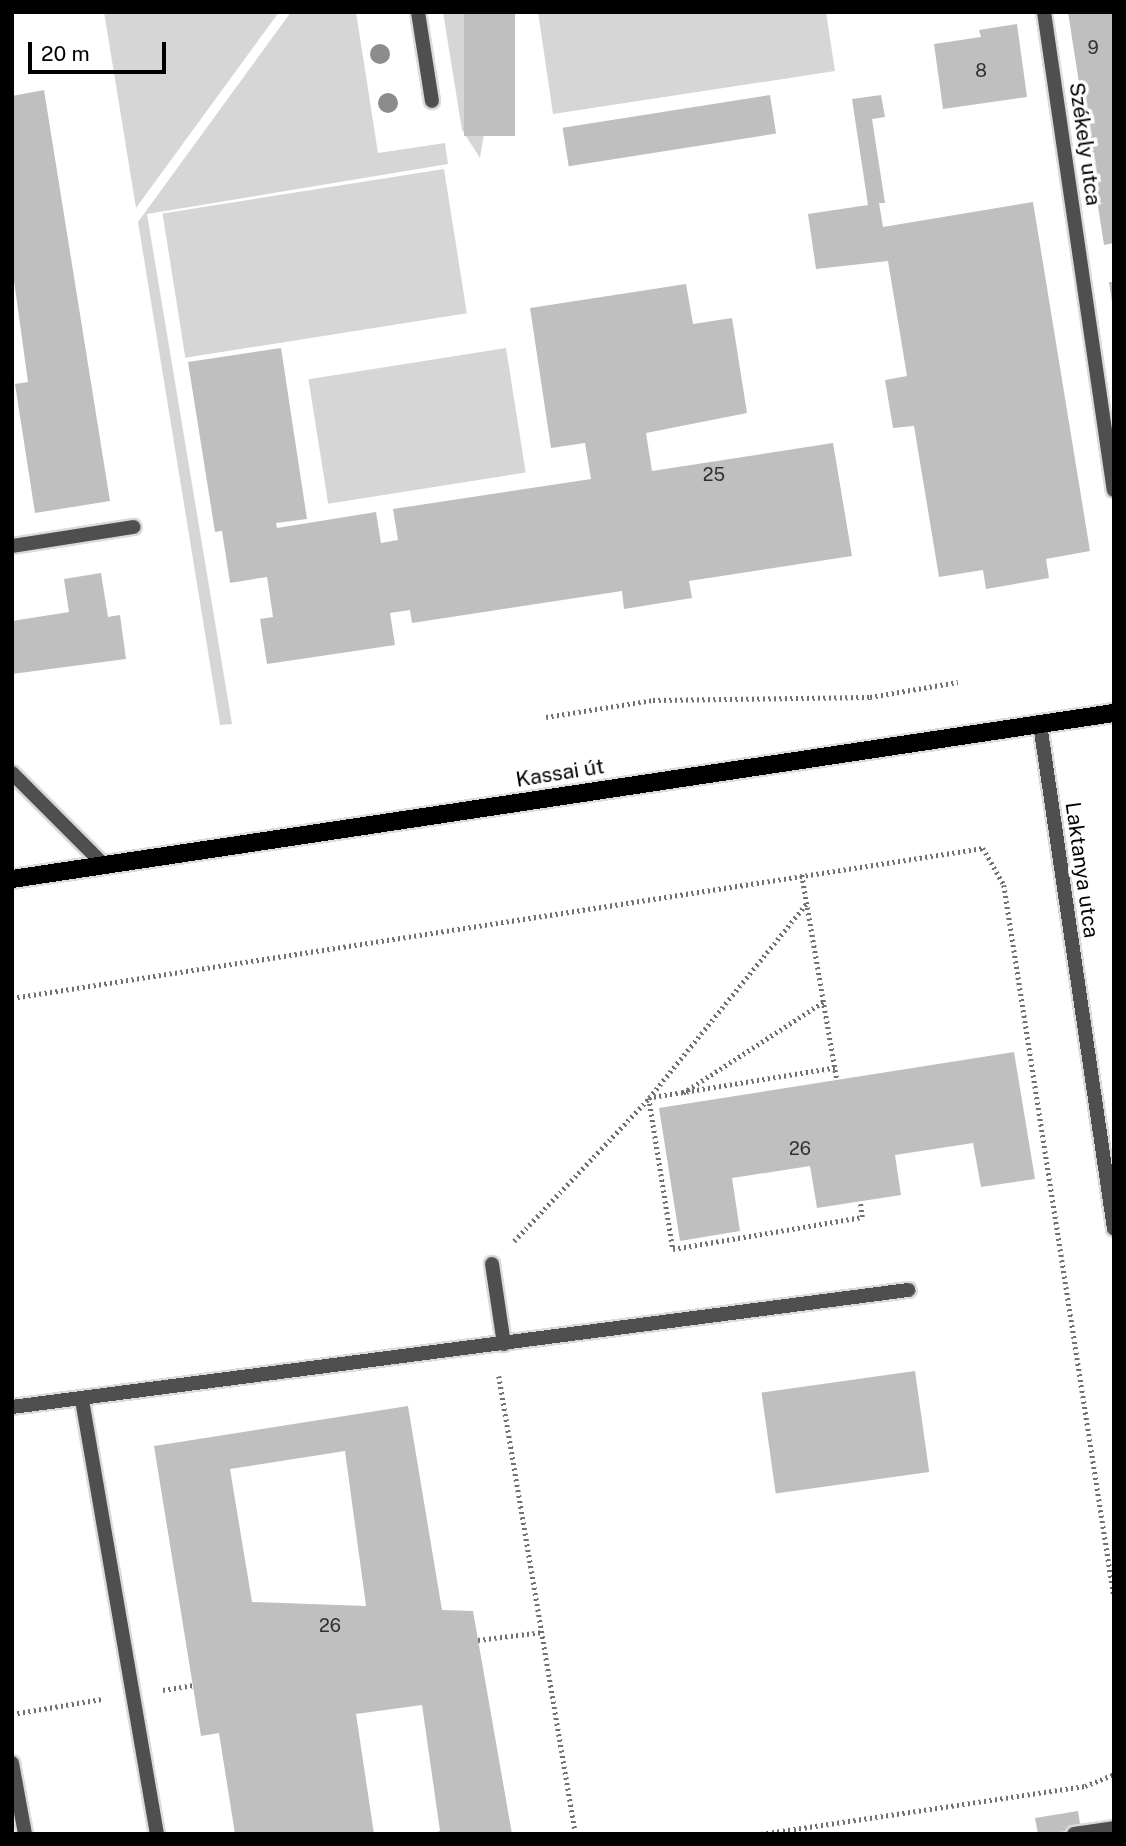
<!DOCTYPE html>
<html>
<head>
<meta charset="utf-8">
<style>
	body { margin:0 }
	#map { position:relative; width:1126px; height:1846px; overflow:hidden; background:#fff; font-family:"Public Sans",sans-serif }
	div>[style] { position:absolute }
	[style*='--x'] { left:calc(var(--x)*1px); top:calc(var(--y)*1px); width:calc(var(--w)*1px); rotate:calc(var(--a)*1deg) }
	.green>* { inset:0; background:#d6d6d6; transform-origin:0 0 }
	.building>* { inset:0; background:#bfbfbf; transform-origin:0 0 }
	.path>* { height:4.5px; margin-top:-2.25px; transform-origin:0; background:repeating-linear-gradient(90deg,#717171 0 2px,transparent 0 5.5px) }
	.roads { filter:drop-shadow(2px 0 #dbdbdb) drop-shadow(-2px 0 #dbdbdb) drop-shadow(0 2px #dbdbdb) drop-shadow(0 -2px #dbdbdb) }
	.service>* { height:14px; margin:-7px; padding:0 7px; transform-origin:7px; border-radius:7px; background:#4f4f4f }
	.minor>* { height:14px; margin:-7px; padding:0 7px; transform-origin:7px; border-radius:7px; background:#4f4f4f }
	.primary>* { height:18px; margin:-9px; padding:0 9px; transform-origin:9px; border-radius:9px; background:#000 }
	.trees>* { width:20px; height:20px; margin:-10px; border-radius:50%; background:#8c8c8c }
	span { translate:-50% -50%; white-space:nowrap; text-align:center; line-height:1.15; -webkit-text-stroke:7px #fff; paint-order:stroke }
	.number-label { font-size:18px; color:#303030 }
	.number-label span { -webkit-text-stroke-width:0 }
	.street-label { font-size:21px; color:#000 }
	.frame { position:absolute; inset:0; border:14px solid #000; pointer-events:none }
	.scale { position:absolute; left:28px; top:42px; width:138px; height:32px; box-sizing:border-box; border:4px solid #000; border-top:0; padding-left:9px; font-size:21px; line-height:24px; white-space:nowrap; color:#000; -webkit-text-stroke:5px #fff; paint-order:stroke }
</style>
</head>
<body>
<div id="map">
	<div class="green">
		<i style="clip-path:polygon(104px 12px,279px 12px,136px 208px)"></i>
		<i style="clip-path:polygon(291px 12px,356px 12px,378px 153px,445px 143px,448px 164px,147px 214px,232px 724px,220px 725px,138px 222px)"></i>
		<i style="clip-path:polygon(443px 12px,464px 12px,484px 134px,480px 158px,462px 130px)"></i>
		<i style="clip-path:polygon(538px 12px,826px 12px,835px 71px,553px 114px)"></i>
		<i style="left:444px;top:169px;width:146px;height:285px;rotate:81deg"></i>
		<i style="left:506px;top:348px;width:126px;height:200px;rotate:81deg"></i>
	</div>
	<div class="building">
		<i style="left:464px;top:12px;width:51px;height:124px"></i>
		<i style="clip-path:polygon(1068px 12px,1114px 12px,1114px 243px,1104px 245px)"></i>
		<i style="clip-path:polygon(1017px 24px,1027px 97px,943px 109px,934px 44px,981px 37px,979px 30px)"></i>
		<i style="clip-path:polygon(44px 90px,110px 501px,35px 513px,15px 384px,28px 382px,12px 266px,12px 96px)"></i>
		<i style="left:770px;top:95px;width:39px;height:210px;rotate:81deg"></i>
		<i style="clip-path:polygon(881px 95px,885px 117px,872px 119px,885px 203px,879px 203px,883px 227px,1033px 202px,1090px 551px,1046px 559px,1049px 578px,986px 589px,983px 570px,939px 577px,914px 426px,893px 428px,885px 380px,907px 376px,888px 261px,816px 269px,808px 214px,868px 205px,852px 99px)"></i>
		<i style="clip-path:polygon(1109px 282px,1114px 282px,1114px 302px,1112px 302px)"></i>
		<i style="clip-path:polygon(686px 284px,693px 324px,732px 318px,747px 413px,646px 433px,652px 471px,833px 443px,852px 556px,689px 581px,692px 598px,624px 609px,622px 591px,412px 623px,410px 610px,390px 613px,395px 645px,267px 664px,260px 619px,273px 617px,267px 577px,230px 583px,222px 531px,215px 532px,188px 362px,281px 348px,307px 519px,276px 523px,277px 528px,376px 512px,381px 543px,398px 540px,393px 509px,591px 479px,585px 443px,551px 448px,530px 308px)"></i>
		<i style="clip-path:polygon(101px 573px,108px 617px,120px 615px,126px 659px,12px 674px,12px 621px,69px 612px,64px 579px)"></i>
		<i style="clip-path:polygon(1014px 1052px,1035px 1179px,981px 1187px,973px 1143px,895px 1155px,901px 1195px,817px 1208px,810px 1166px,732px 1178px,740px 1231px,680px 1241px,659px 1108px)"></i>
		<i style="left:915px;top:1371px;width:102px;height:155px;rotate:82deg"></i>
		<i style="clip-path:polygon(evenodd,408px 1406px,442px 1610px,473px 1611px,512px 1834px,430px 1834px,440px 1831px,422px 1705px,356px 1714px,374px 1834px,235px 1834px,219px 1733px,201px 1736px,154px 1446px,408px 1406px,345px 1451px,366px 1606px,252px 1602px,230px 1469px,345px 1451px)"></i>
		<i style="clip-path:polygon(1078px 1811px,1081px 1830px,1038px 1834px,1035px 1818px)"></i>
	</div>
	<div class="path">
		<i style="--x:546;--y:717;--w:108;--a:-9"></i>
		<i style="--x:653;--y:700;--w:217;--a:-0.8"></i>
		<i style="--x:870;--y:697;--w:89;--a:-9.7"></i>
		<i style="--x:802;--y:875;--w:208;--a:80.3"></i>
		<i style="--x:12;--y:998;--w:983;--a:-8.78"></i>
		<i style="--x:983;--y:848;--w:43;--a:60.4"></i>
		<i style="--x:1004;--y:885;--w:719;--a:81.21"></i>
		<i style="--x:835;--y:1068;--w:188;--a:170.8"></i>
		<i style="--x:649;--y:1098;--w:153;--a:81"></i>
		<i style="--x:673;--y:1249;--w:192;--a:-9.6"></i>
		<i style="--x:862;--y:1217;--w:16;--a:-97"></i>
		<i style="--x:683;--y:1093;--w:167;--a:-33"></i>
		<i style="--x:514;--y:1241;--w:197;--a:-46.6"></i>
		<i style="--x:649;--y:1098;--w:250;--a:-51"></i>
		<i style="--x:499;--y:1376;--w:464;--a:80.5"></i>
		<i style="--x:478;--y:1640;--w:65;--a:-7"></i>
		<i style="--x:163;--y:1690;--w:30;--a:-9"></i>
		<i style="--x:12;--y:1714;--w:91;--a:-9.5"></i>
		<i style="--x:761;--y:1834;--w:328;--a:-8.4"></i>
		<i style="--x:1085;--y:1786;--w:31;--a:-22"></i>
	</div>
	<div class="roads">
		<div class="service">
			<i style="--x:418;--y:12;--w:90;--a:81.1"></i>
			<i style="--x:12;--y:546;--w:123;--a:-8.9"></i>
			<i style="--x:12;--y:773;--w:130;--a:45"></i>
			<i style="--x:492;--y:1264;--w:81;--a:81.5"></i>
			<i style="--x:82;--y:1400;--w:440;--a:80.2"></i>
			<i style="--x:12;--y:1407;--w:904;--a:-7.44"></i>
			<i style="--x:12;--y:1763;--w:72;--a:79.6"></i>
			<i style="--x:1074;--y:1834;--w:40;--a:-8.5"></i>
		</div>
		<div class="minor">
			<i style="--x:1044;--y:12;--w:483;--a:81.7"></i>
			<i style="--x:1040;--y:724;--w:510;--a:81.66"></i>
		</div>
		<div class="primary">
			<i style="--x:12;--y:879;--w:1114;--a:-8.57"></i>
		</div>
	</div>
	<div class="trees">
		<i style="left:380px;top:54px"></i>
		<i style="left:388px;top:103px"></i>
	</div>
	<div class="number-label">
		<span style="left:1093px;top:48px">9</span>
		<span style="left:981px;top:71px">8</span>
		<span style="left:714px;top:475px">25</span>
		<span style="left:800px;top:1149px">26</span>
		<span style="left:330px;top:1626px">26</span>
	</div>
	<div class="street-label">
		<span style="left:1085px;top:144px;rotate:82deg">Székely utca</span>
		<span style="left:560px;top:773px;rotate:-9deg">Kassai út</span>
		<span style="left:1082px;top:870px;rotate:82deg">Laktanya utca</span>
	</div>
	<div class="frame"></div>
	<div class="scale">20 m</div>
</div>
</body>
</html>
